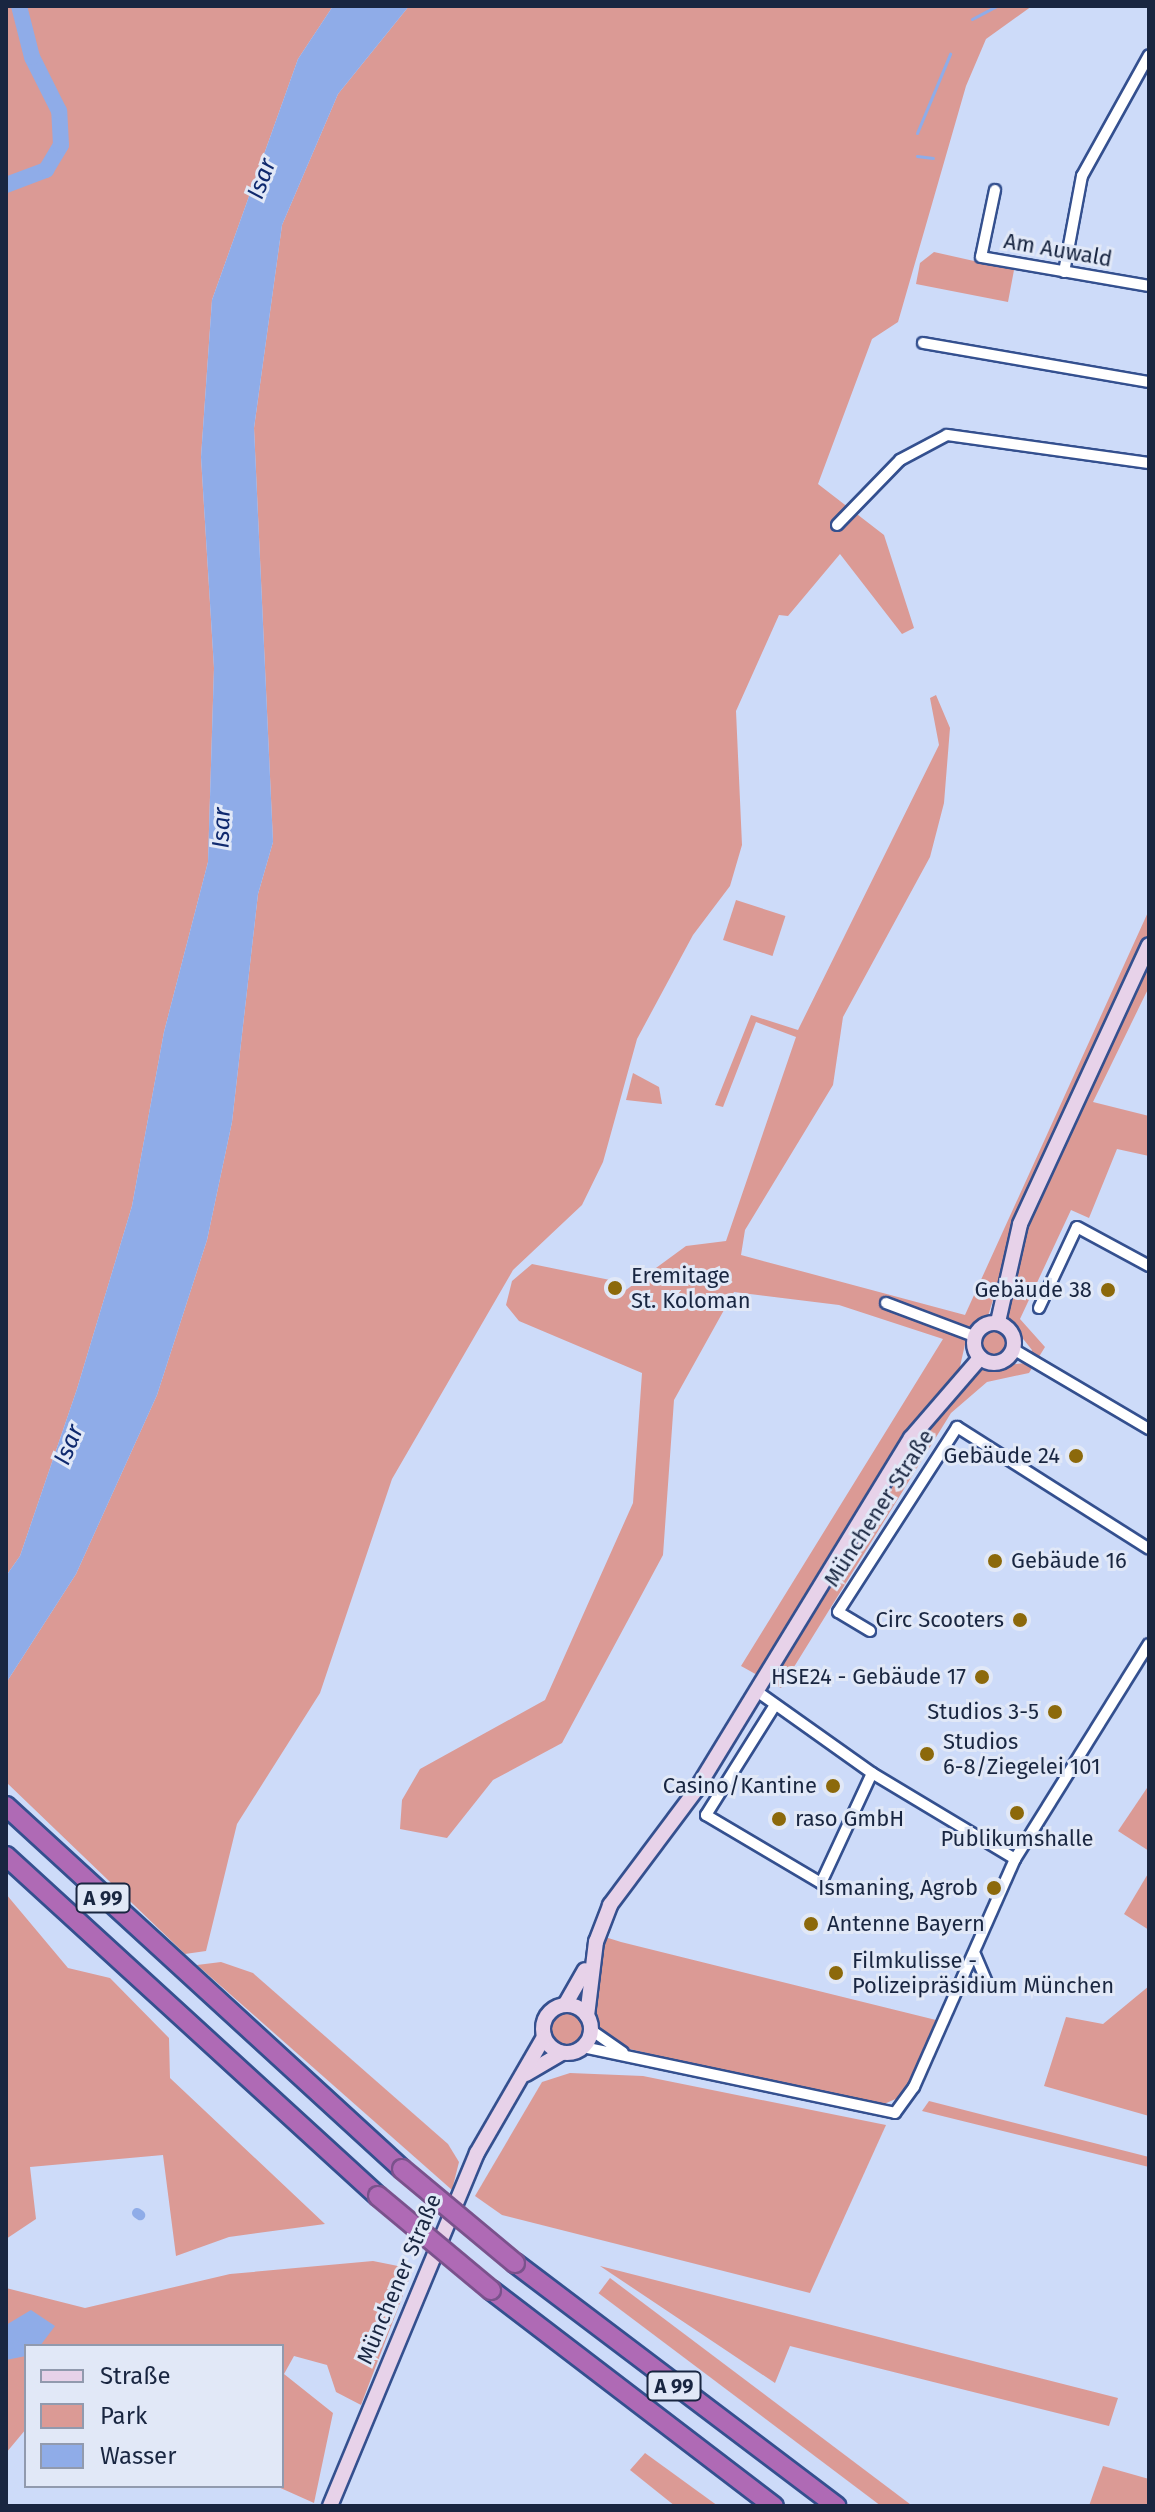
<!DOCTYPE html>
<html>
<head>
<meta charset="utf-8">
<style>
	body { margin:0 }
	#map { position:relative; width:1155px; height:2512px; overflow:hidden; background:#cddbf9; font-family:"Fira Sans",sans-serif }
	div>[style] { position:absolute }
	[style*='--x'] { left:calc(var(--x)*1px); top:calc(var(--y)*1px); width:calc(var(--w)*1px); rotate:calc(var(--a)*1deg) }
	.green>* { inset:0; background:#db9a95; transform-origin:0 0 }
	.round { border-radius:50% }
	.water>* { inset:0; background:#8face8 }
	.stream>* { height:3px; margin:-1.5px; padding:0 1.5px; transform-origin:1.5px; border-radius:1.5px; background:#8face8 }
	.canal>* { height:10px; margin:-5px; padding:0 5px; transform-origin:5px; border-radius:5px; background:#8face8 }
	.river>* { height:16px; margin:-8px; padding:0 8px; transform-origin:8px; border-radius:8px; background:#8face8 }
	.roads { filter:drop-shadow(2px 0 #34508f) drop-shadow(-2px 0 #34508f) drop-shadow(0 2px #34508f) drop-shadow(0 -2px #34508f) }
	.minor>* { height:10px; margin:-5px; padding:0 5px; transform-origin:5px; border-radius:5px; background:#fff }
	.secondary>* { height:14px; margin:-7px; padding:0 7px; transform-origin:7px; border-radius:7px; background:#e7d2e9 }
	.secondary>.ring { margin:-7px; padding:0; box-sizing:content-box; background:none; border:14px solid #e7d2e9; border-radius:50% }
	.motorway>* { height:18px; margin:-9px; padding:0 9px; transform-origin:9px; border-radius:9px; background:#af6ab5 }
	.bridges { filter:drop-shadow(2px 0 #7a528c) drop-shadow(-2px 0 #7a528c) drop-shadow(0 2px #7a528c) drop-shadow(0 -2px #7a528c) }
	.motorway-bridge>* { height:18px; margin:-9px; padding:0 9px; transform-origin:9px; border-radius:9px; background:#af6ab5 }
	.dots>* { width:22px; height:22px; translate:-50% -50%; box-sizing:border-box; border:4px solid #e1e8f7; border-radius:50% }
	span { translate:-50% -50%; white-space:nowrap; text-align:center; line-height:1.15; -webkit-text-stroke:6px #e1e8f7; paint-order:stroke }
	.shield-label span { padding:2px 6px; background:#e1e8f7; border:2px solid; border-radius:6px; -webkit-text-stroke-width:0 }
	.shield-label { font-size:20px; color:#192641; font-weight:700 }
	.street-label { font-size:22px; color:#192641 }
	.poi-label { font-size:22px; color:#192641 }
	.left { translate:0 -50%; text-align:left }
	.right { translate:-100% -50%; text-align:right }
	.water-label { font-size:24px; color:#0f296e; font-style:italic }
	.frame { position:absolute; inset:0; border:8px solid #192641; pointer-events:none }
	.legend { position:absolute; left:24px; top:2344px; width:260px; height:144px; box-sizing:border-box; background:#e1e8f7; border:2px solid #919aae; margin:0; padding:10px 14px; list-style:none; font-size:24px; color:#192641 }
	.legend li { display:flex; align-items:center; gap:16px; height:40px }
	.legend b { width:40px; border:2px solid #919aae }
</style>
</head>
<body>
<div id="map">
	<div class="green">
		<i style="clip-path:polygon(6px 6px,333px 6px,298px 59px,212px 300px,201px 457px,214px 668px,208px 862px,164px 1032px,132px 1206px,77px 1389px,20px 1556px,6px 1576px)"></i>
		<i style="clip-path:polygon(409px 6px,1032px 6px,986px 39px,966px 86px,898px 322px,872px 339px,818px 484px,884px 535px,914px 628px,902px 634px,840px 554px,788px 616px,779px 615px,736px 711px,742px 845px,730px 886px,693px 935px,637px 1039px,603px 1162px,582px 1205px,513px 1270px,392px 1479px,320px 1693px,237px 1824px,206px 1951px,185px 1954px,6px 1782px,6px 1683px,76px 1574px,157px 1395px,207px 1240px,232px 1122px,258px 894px,273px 842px,254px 428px,282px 225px,338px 94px)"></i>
		<i style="clip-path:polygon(934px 252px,1014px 270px,1008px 302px,916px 284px,920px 263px)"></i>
		<i style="clip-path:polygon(evenodd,936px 695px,950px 728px,944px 803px,930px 857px,843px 1017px,833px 1085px,745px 1230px,741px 1255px,965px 1315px,1149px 910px,1149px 987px,1093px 1102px,1149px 1116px,1149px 1156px,1117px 1149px,1089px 1218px,1071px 1210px,1020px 1319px,1045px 1347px,1029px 1373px,987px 1382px,951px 1413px,781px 1688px,741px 1666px,943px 1339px,839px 1305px,734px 1292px,674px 1400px,663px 1555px,562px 1743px,493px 1780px,447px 1838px,400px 1829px,402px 1800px,420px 1769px,545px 1700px,633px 1503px,642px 1373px,519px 1321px,506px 1305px,512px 1281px,532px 1264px,610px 1280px,615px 1298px,686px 1246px,726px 1241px,796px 1037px,756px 1022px,723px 1107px,715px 1105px,751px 1015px,798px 1030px,939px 745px,930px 698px,936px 695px,993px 1300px,1007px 1302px,1008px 1320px,1032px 1350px,1025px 1363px,982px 1368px,969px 1379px,959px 1371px,966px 1340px,954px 1335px,988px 1316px,993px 1300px)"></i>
		<i style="left:736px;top:900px;width:52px;height:42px;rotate:18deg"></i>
		<i style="clip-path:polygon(633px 1073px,659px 1087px,662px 1104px,626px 1100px)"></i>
		<i class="round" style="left:979px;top:1328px;width:30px;height:30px"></i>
		<i style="clip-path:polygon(1149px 1785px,1149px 1851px,1118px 1831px)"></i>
		<i style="clip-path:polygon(1149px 1872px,1149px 1930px,1124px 1914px)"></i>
		<i style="clip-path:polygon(6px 1894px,68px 1968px,110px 1978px,169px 2038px,170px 2078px,325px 2224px,229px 2237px,176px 2256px,163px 2155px,30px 2167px,36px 2219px,6px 2239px)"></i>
		<i style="clip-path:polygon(605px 1937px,621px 1942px,936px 2020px,905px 2095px,877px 2107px,625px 2048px,598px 2031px,591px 2009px)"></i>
		<i style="clip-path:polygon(221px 1962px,253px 1973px,448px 2144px,459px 2162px,452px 2190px,197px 1965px)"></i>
		<i style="clip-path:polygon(1149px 1986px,1149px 2116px,1044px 2086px,1066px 2017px,1103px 2024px)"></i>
		<i class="round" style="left:550px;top:2012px;width:34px;height:34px"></i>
		<i style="clip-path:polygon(570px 2073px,643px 2076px,886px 2125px,810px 2293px,502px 2215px,475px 2196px,542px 2082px)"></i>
		<i style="clip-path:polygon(929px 2101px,1149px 2157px,1149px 2167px,922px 2111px)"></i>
		<i style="clip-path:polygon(373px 2261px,413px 2269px,361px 2405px,336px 2392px,327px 2365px,294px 2356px,284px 2374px,333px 2413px,314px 2503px,276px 2486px,282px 2346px,26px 2346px,26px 2429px,6px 2453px,6px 2288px,85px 2308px,230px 2274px)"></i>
		<i style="clip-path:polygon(600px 2266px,1118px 2398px,1109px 2426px,790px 2346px,775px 2383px)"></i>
		<i style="left:610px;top:2278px;width:378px;height:19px;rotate:37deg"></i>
		<i style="clip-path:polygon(645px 2453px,718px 2506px,675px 2506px,630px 2470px)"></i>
		<i style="clip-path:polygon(1103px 2466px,1149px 2479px,1149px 2506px,1089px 2506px)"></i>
	</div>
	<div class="water">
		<i style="clip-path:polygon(333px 6px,409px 6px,338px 94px,282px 225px,254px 428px,273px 842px,258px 894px,232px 1122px,207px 1240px,157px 1395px,76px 1574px,6px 1683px,6px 1576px,20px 1556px,77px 1389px,132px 1206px,164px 1032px,208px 862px,214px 668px,201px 457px,212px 300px,298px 59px)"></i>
		<i style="clip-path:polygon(31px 2310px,55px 2326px,40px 2346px,26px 2346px,26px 2356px,6px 2360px,6px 2325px)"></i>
	</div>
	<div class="stream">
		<i style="--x:972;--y:19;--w:27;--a:-28"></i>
		<i style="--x:917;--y:133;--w:86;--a:-67.3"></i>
		<i style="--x:917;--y:156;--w:16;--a:7"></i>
	</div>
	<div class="canal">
		<i style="--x:137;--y:2213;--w:4;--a:34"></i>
	</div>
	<div class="river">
		<i style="--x:6;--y:185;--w:43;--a:-20.6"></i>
		<i style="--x:46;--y:170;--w:29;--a:-59"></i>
		<i style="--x:61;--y:145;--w:34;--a:-93"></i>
		<i style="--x:59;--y:111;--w:60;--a:-116.6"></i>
		<i style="--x:32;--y:57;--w:53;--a:-104.3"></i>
	</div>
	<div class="roads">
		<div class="minor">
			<i style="--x:995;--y:190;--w:68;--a:101.8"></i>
			<i style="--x:981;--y:257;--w:170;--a:9.8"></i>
			<i style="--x:1064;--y:272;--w:98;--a:-79.4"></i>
			<i style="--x:1082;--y:176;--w:138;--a:-61"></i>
			<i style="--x:923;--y:343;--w:229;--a:9.8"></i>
			<i style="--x:837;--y:525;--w:91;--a:-45.9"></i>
			<i style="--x:900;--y:460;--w:53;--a:-28"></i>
			<i style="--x:947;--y:435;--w:204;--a:7.9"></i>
			<i style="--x:886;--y:1303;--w:94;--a:20.6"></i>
			<i style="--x:1039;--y:1308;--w:89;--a:-64.9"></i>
			<i style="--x:1077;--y:1227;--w:82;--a:28.4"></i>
			<i style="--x:1013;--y:1349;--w:158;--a:30.5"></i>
			<i style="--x:870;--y:1631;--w:37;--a:-149"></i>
			<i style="--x:838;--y:1612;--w:220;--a:-57.2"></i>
			<i style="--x:957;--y:1427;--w:227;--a:32.4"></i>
			<i style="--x:758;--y:1692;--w:140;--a:35.4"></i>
			<i style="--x:872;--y:1773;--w:167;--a:31"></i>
			<i style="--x:775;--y:1705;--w:130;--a:122.1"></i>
			<i style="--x:706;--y:1815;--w:134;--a:30.6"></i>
			<i style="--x:821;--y:1883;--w:121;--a:-65.1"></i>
			<i style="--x:963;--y:1982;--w:25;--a:7"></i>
			<i style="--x:988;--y:1985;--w:33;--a:-113"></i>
			<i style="--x:591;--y:2030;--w:39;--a:35"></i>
			<i style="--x:583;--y:2047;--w:319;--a:11.9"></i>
			<i style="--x:895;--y:2113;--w:32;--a:-54"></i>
			<i style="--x:914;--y:2087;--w:249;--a:-66.1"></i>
			<i style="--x:1015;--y:1859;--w:253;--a:-58.1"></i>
		</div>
		<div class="secondary">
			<i style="--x:998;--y:1322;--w:100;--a:-77.3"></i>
			<i style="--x:1020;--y:1224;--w:307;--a:-65.2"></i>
			<i class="ring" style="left:974px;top:1323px;width:26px;height:26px"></i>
			<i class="ring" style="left:543px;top:2005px;width:34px;height:34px"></i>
			<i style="--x:565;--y:2005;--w:40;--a:-60.3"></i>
			<i style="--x:587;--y:2016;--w:75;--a:-83.1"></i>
			<i style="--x:596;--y:1942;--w:40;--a:-69"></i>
			<i style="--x:610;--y:1905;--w:144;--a:-53.2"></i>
			<i style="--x:696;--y:1790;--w:412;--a:-58.6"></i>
			<i style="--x:911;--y:1438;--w:106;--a:-49.2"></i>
			<i style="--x:526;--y:2074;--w:42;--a:-30.3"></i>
			<i style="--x:330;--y:2506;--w:382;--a:-67.4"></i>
			<i style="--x:477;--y:2153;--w:134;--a:-60"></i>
		</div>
		<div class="motorway">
			<i style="--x:6;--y:1806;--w:537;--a:42.51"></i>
			<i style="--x:6;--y:1856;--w:504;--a:42.43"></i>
			<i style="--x:515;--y:2263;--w:403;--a:37.1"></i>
			<i style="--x:491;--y:2290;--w:356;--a:37.4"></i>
		</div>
	</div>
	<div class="bridges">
		<div class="motorway-bridge">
			<i style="--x:402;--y:2169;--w:147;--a:39.8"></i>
			<i style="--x:378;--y:2196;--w:147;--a:39.8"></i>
		</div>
	</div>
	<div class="dots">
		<i style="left:615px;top:1288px;background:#8c690b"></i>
		<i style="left:1108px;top:1290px;background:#8c690b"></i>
		<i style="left:1076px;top:1456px;background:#8c690b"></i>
		<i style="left:995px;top:1561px;background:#8c690b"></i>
		<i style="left:1020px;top:1620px;background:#8c690b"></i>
		<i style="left:982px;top:1677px;background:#8c690b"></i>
		<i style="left:1055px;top:1712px;background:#8c690b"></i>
		<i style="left:927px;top:1754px;background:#8c690b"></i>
		<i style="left:833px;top:1786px;background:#8c690b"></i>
		<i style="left:1017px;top:1813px;background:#8c690b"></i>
		<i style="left:779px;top:1819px;background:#8c690b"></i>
		<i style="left:994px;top:1888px;background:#8c690b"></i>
		<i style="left:811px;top:1924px;background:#8c690b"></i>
		<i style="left:836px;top:1973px;background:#8c690b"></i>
	</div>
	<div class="shield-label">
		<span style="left:103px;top:1898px">A 99</span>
		<span style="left:674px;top:2386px">A 99</span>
	</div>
	<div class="street-label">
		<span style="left:1058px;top:250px;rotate:10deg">Am Auwald</span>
		<span style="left:879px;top:1508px;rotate:-57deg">Münchener Straße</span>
		<span style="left:399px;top:2279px;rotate:-67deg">Münchener Straße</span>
	</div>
	<div class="poi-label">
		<span class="left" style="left:631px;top:1288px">Eremitage<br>St. Koloman</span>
		<span class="right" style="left:1092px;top:1290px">Gebäude 38</span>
		<span class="right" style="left:1060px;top:1456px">Gebäude 24</span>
		<span class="left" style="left:1011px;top:1561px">Gebäude 16</span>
		<span class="right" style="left:1004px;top:1620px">Circ Scooters</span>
		<span class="right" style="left:966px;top:1677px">HSE24 - Gebäude 17</span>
		<span class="right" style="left:1039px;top:1712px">Studios 3-5</span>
		<span class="left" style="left:943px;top:1754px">Studios<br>6-8/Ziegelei 101</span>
		<span class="right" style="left:817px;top:1786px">Casino/Kantine</span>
		<span class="left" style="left:795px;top:1819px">raso GmbH</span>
		<span style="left:1017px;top:1839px">Publikumshalle</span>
		<span class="right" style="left:978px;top:1888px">Ismaning, Agrob</span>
		<span class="left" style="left:827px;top:1924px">Antenne Bayern</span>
		<span class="left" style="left:852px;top:1973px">Filmkulisse -<br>Polizeipräsidium München</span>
	</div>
	<div class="water-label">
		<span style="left:262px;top:179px;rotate:-70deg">Isar</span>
		<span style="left:222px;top:828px;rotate:-88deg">Isar</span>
		<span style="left:69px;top:1445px;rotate:-68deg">Isar</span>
	</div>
	<div class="frame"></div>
	<ul class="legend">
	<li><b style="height:10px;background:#e7d2e9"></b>Straße</li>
	<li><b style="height:22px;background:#db9a95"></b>Park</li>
	<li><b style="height:22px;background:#8face8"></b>Wasser</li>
	</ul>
</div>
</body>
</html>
